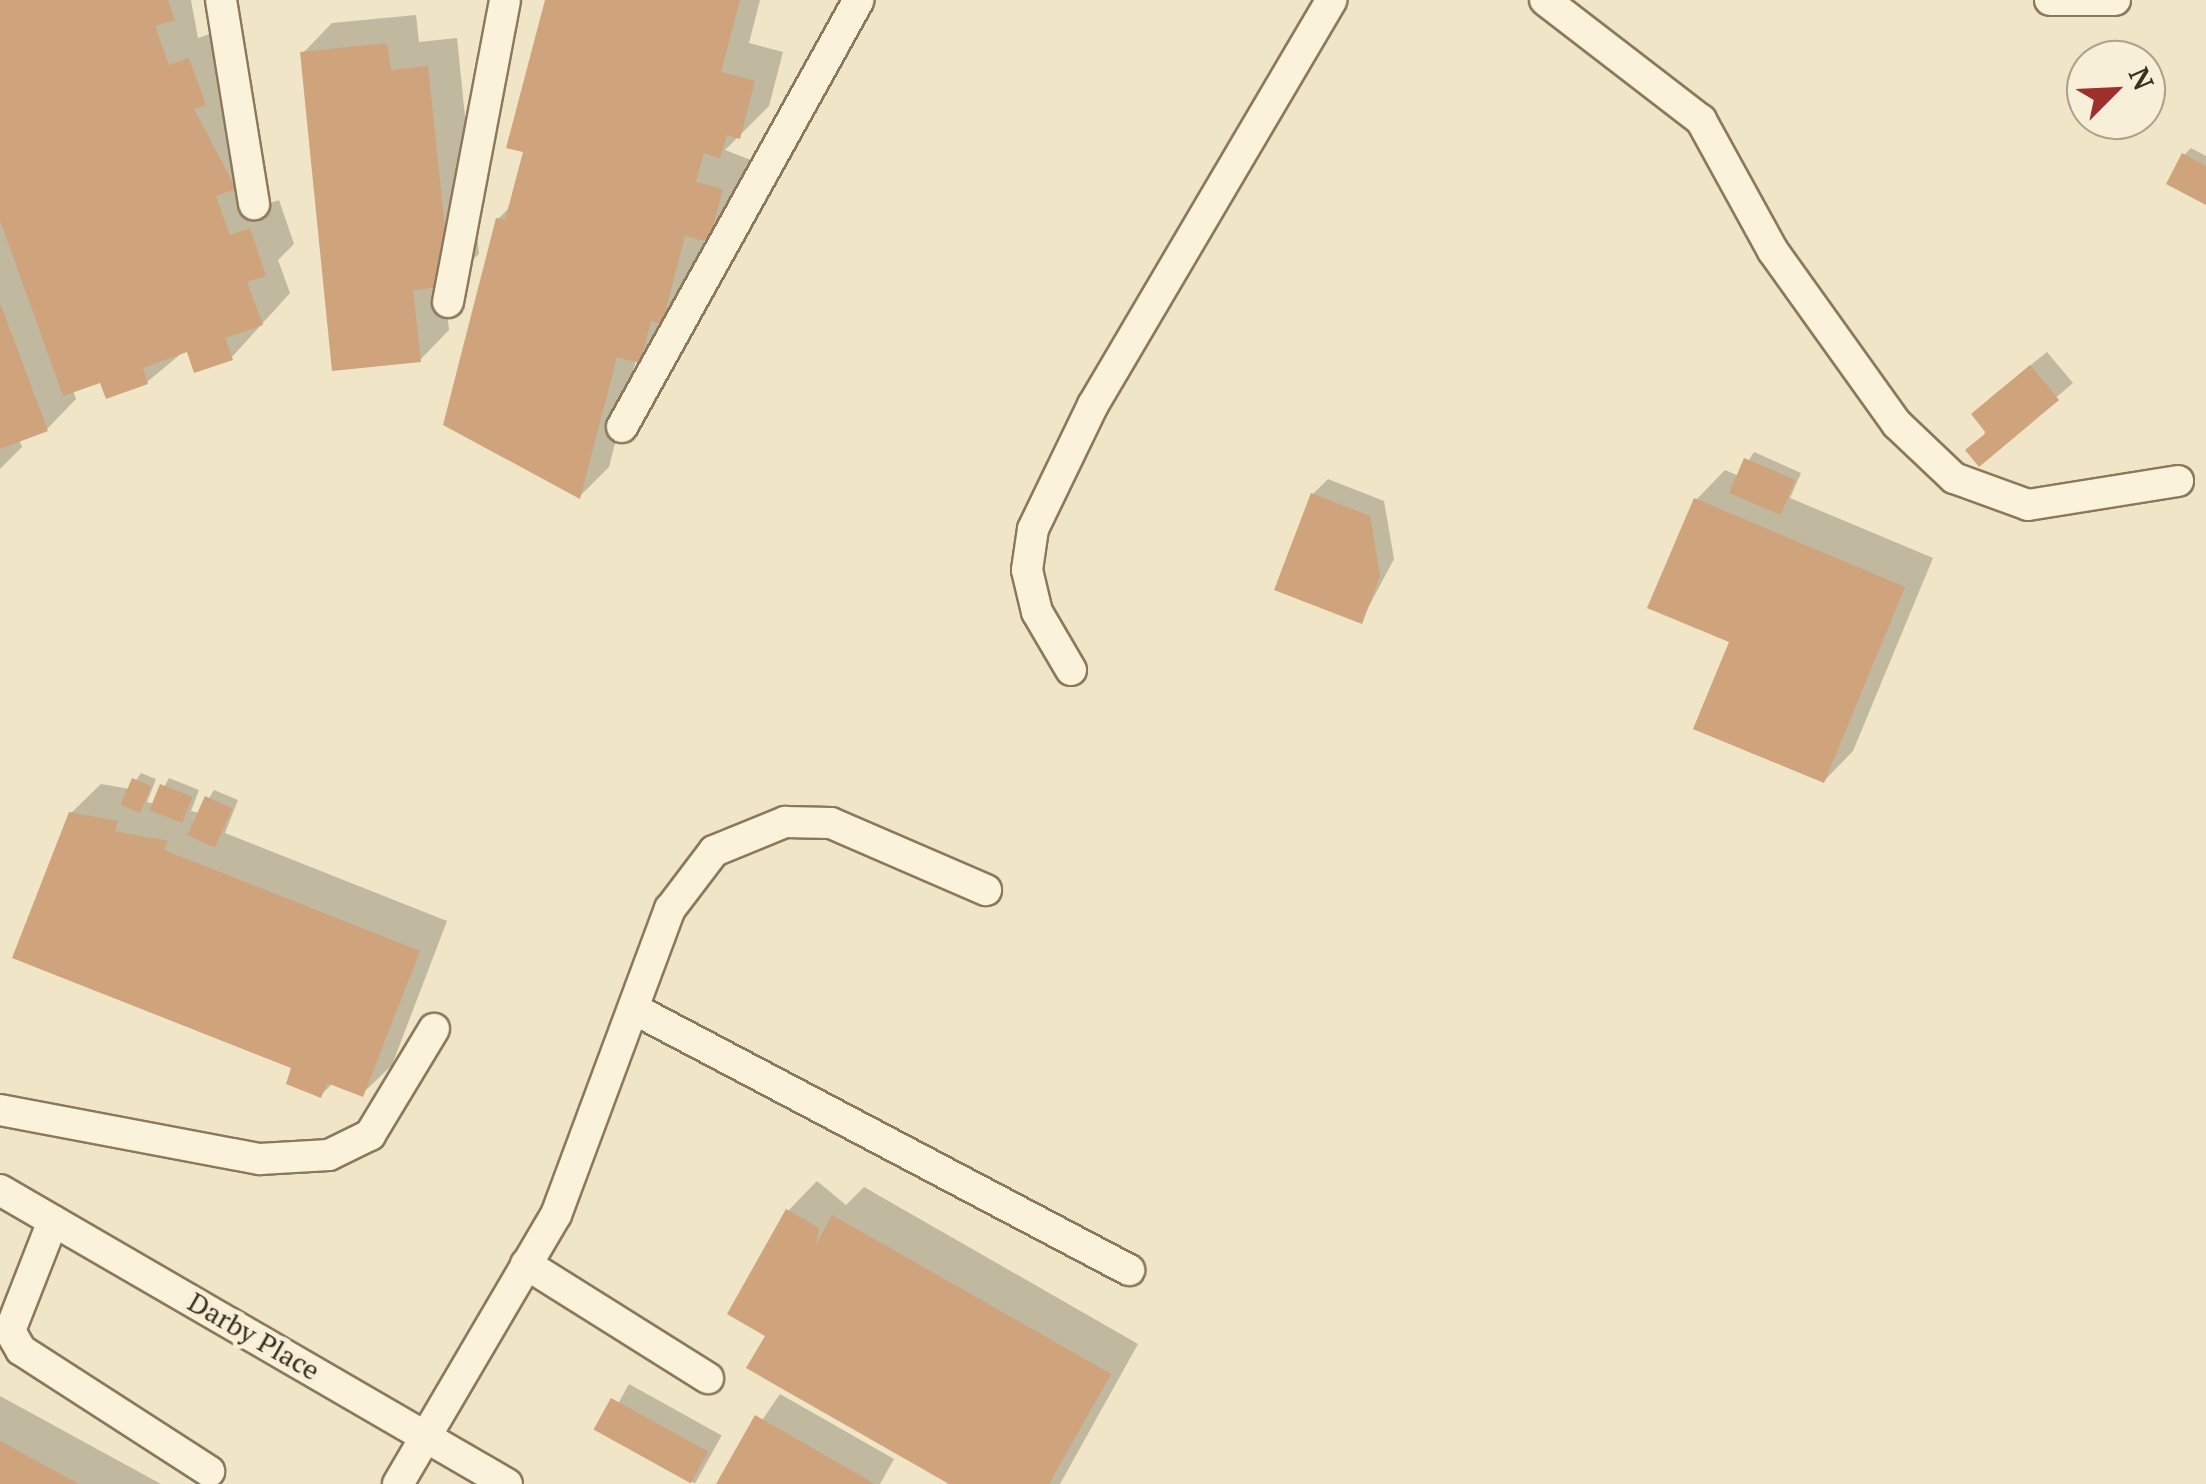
<!DOCTYPE html>
<html>
<head>
<meta charset="utf-8">
<style>
	body { margin:0 }
	#map { position:relative; width:2206px; height:1484px; overflow:hidden; background:#f0e6c7; font-family:"PT Serif",serif }
	div>[style] { position:absolute }
	[style*='--x'] { left:calc(var(--x)*1px); top:calc(var(--y)*1px); width:calc(var(--w)*1px); rotate:calc(var(--a)*1deg) }
	.shadow>* { inset:0; background:#0003; transform-origin:0 0 }
	.building>* { inset:0; background:#cfa37c; transform-origin:0 0 }
	.roads { filter:drop-shadow(2px 0 #8c785b) drop-shadow(-2px 0 #8c785b) drop-shadow(0 2px #8c785b) drop-shadow(0 -2px #8c785b) }
	.lane>* { height:30px; margin:-15px; padding:0 15px; transform-origin:15px; border-radius:15px; background:#faf2db }
	span { translate:-50% -50%; white-space:nowrap; text-align:center; line-height:1.15; -webkit-text-stroke:9px #f7efd7; paint-order:stroke }
	.street-label { font-size:28px; color:#3c2f1f }
	.north { position:absolute; left:2066px; top:40px; width:100px; height:100px; box-sizing:border-box; background:#f7efd7; border:2px solid #aca28d; border-radius:50%; rotate:66deg; font-size:28px; font-weight:700; line-height:40px; text-align:center; color:#3c2f1f }
	.north::after { content:''; display:block; margin:auto; width:35px; height:45px; background:#9d302a; clip-path:polygon(50% 0,100% 100%,50% 72%,0 100%) }
</style>
</head>
<body>
<div id="map">
	<div class="shadow">
		<i style="clip-path:polygon(0 0,191px 0,198px 38px,218px 31px,224px 83px,263px 157px,247px 174px,259px 207px,279px 200px,294px 244px,278px 260px,290px 293px,232px 357px,188px 348px,147px 382px,102px 380px,73px 390px,76px 399px,47px 429px,19px 439px,22px 447px,0 469px)"></i>
		<i style="clip-path:polygon(547px 0,760px 0,749px 43px,783px 52px,769px 106px,725px 150px,751px 160px,738px 210px,705px 238px,691px 292px,668px 331px,636px 360px,609px 467px,580px 496px,498px 219px,511px 206px,526px 150px)"></i>
		<i style="clip-path:polygon(416px 15px,419px 42px,457px 38px,479px 254px,444px 284px,449px 330px,420px 360px,303px 53px,332px 23px)"></i>
		<i style="clip-path:polygon(2191px 148px,2206px 156px,2206px 202px,2184px 155px)"></i>
		<i style="clip-path:polygon(2047px 352px,2073px 383px,1980px 463px,1990px 398px)"></i>
		<i style="clip-path:polygon(1754px 452px,1801px 473px,1790px 498px,1933px 558px,1853px 751px,1824px 781px,1733px 641px,1696px 500px,1725px 470px,1739px 476px)"></i>
		<i style="clip-path:polygon(1328px 479px,1384px 501px,1394px 559px,1361px 621px,1313px 494px)"></i>
		<i style="clip-path:polygon(141px 773px,156px 779px,147px 802px,155px 804px,169px 778px,199px 790px,191px 811px,200px 813px,214px 790px,238px 800px,225px 833px,447px 921px,392px 1065px,362px 1094px,334px 1082px,321px 1095px,71px 813px,101px 784px,130px 789px)"></i>
		<i style="clip-path:polygon(817px 1181px,846px 1205px,864px 1187px,1138px 1344px,1060px 1484px,954px 1484px,768px 1335px,788px 1211px)"></i>
		<i style="left:629px;top:1384px;width:106px;height:55px;rotate:29deg"></i>
		<i style="clip-path:polygon(780px 1394px,894px 1459px,880px 1484px,718px 1484px)"></i>
		<i style="clip-path:polygon(0 1396px,161px 1484px,0 1484px)"></i>
	</div>
	<div class="building">
		<i style="clip-path:polygon(0 0,168px 0,175px 20px,155px 26px,169px 65px,189px 58px,206px 105px,194px 109px,236px 189px,216px 196px,230px 235px,250px 228px,266px 276px,247px 282px,263px 325px,225px 338px,233px 360px,194px 373px,187px 352px,143px 368px,148px 384px,106px 399px,100px 383px,63px 396px,0 220px)"></i>
		<i style="clip-path:polygon(545px 0,740px 0,721px 72px,755px 81px,740px 139px,727px 135px,720px 158px,704px 153px,696px 182px,723px 189px,709px 242px,685px 236px,662px 324px,651px 321px,640px 363px,617px 357px,580px 499px,443px 425px,496px 218px,505px 220px,523px 152px,506px 148px)"></i>
		<i style="clip-path:polygon(387px 43px,391px 70px,428px 66px,451px 286px,413px 290px,421px 362px,332px 371px,300px 52px)"></i>
		<i style="clip-path:polygon(2182px 153px,2206px 166px,2206px 205px,2166px 184px)"></i>
		<i style="clip-path:polygon(0 303px,48px 431px,0 449px)"></i>
		<i style="clip-path:polygon(2030px 365px,2059px 400px,1979px 467px,1965px 450px,1986px 433px,1971px 414px)"></i>
		<i style="left:1744px;top:458px;width:56px;height:38px;rotate:23deg"></i>
		<i style="clip-path:polygon(1311px 493px,1370px 516px,1380px 576px,1362px 624px,1274px 590px)"></i>
		<i style="clip-path:polygon(1694px 498px,1905px 587px,1824px 783px,1693px 729px,1729px 642px,1647px 608px)"></i>
		<i style="left:132px;top:778px;width:21px;height:29px;rotate:23deg"></i>
		<i style="left:160px;top:784px;width:35px;height:28px;rotate:22deg"></i>
		<i style="left:205px;top:796px;width:30px;height:43px;rotate:24deg"></i>
		<i style="clip-path:polygon(69px 812px,118px 821px,115px 831px,168px 841px,164px 850px,420px 951px,363px 1097px,327px 1083px,321px 1098px,286px 1084px,291px 1068px,12px 958px)"></i>
		<i style="clip-path:polygon(786px 1209px,819px 1228px,816px 1245px,832px 1215px,1111px 1374px,1049px 1484px,949px 1484px,746px 1368px,765px 1336px,727px 1314px)"></i>
		<i style="left:611px;top:1398px;width:111px;height:36px;rotate:29deg"></i>
		<i style="clip-path:polygon(755px 1415px,875px 1484px,716px 1484px)"></i>
		<i style="clip-path:polygon(0 1441px,79px 1484px,0 1484px)"></i>
	</div>
	<div class="roads">
		<div class="lane">
			<i style="--x:221;--y:0;--w:207;--a:80.8"></i>
			<i style="--x:1545;--y:0;--w:197;--a:37.6"></i>
			<i style="--x:1701;--y:120;--w:149;--a:61.2"></i>
			<i style="--x:1773;--y:251;--w:213;--a:54.4"></i>
			<i style="--x:1897;--y:424;--w:79;--a:43.5"></i>
			<i style="--x:1954;--y:478;--w:79;--a:20"></i>
			<i style="--x:2028;--y:505;--w:152;--a:-9.1"></i>
			<i style="--x:2050;--y:0;--w:65;--a:0"></i>
			<i style="--x:448;--y:302;--w:307;--a:-79.3"></i>
			<i style="--x:622;--y:427;--w:488;--a:-61"></i>
			<i style="--x:1071;--y:670;--w:67;--a:-120.4"></i>
			<i style="--x:1037;--y:612;--w:43;--a:-103.4"></i>
			<i style="--x:1027;--y:570;--w:41;--a:-81.7"></i>
			<i style="--x:1033;--y:529;--w:138;--a:-64.2"></i>
			<i style="--x:1093;--y:405;--w:470;--a:-59.5"></i>
			<i style="--x:634;--y:1009;--w:560;--a:27.8"></i>
			<i style="--x:0;--y:1110;--w:265;--a:10.7"></i>
			<i style="--x:260;--y:1159;--w:69;--a:-3.3"></i>
			<i style="--x:329;--y:1155;--w:46;--a:-26"></i>
			<i style="--x:370;--y:1135;--w:124;--a:-58.9"></i>
			<i style="--x:0;--y:1190;--w:586;--a:30.11"></i>
			<i style="--x:53;--y:1221;--w:118;--a:111.4"></i>
			<i style="--x:10;--y:1331;--w:22;--a:60"></i>
			<i style="--x:21;--y:1350;--w:224;--a:32.8"></i>
			<i style="--x:526;--y:1264;--w:215;--a:32.1"></i>
			<i style="--x:398;--y:1484;--w:312;--a:-59.6"></i>
			<i style="--x:556;--y:1215;--w:327;--a:-69.6"></i>
			<i style="--x:670;--y:909;--w:73;--a:-52.8"></i>
			<i style="--x:714;--y:851;--w:77;--a:-22.2"></i>
			<i style="--x:785;--y:822;--w:46;--a:1.2"></i>
			<i style="--x:831;--y:823;--w:169;--a:23.4"></i>
		</div>
	</div>
	<div class="street-label">
		<span style="left:254px;top:1336px;rotate:30deg">Darby Place</span>
	</div>
	<div class="north">N</div>
</div>
</body>
</html>
